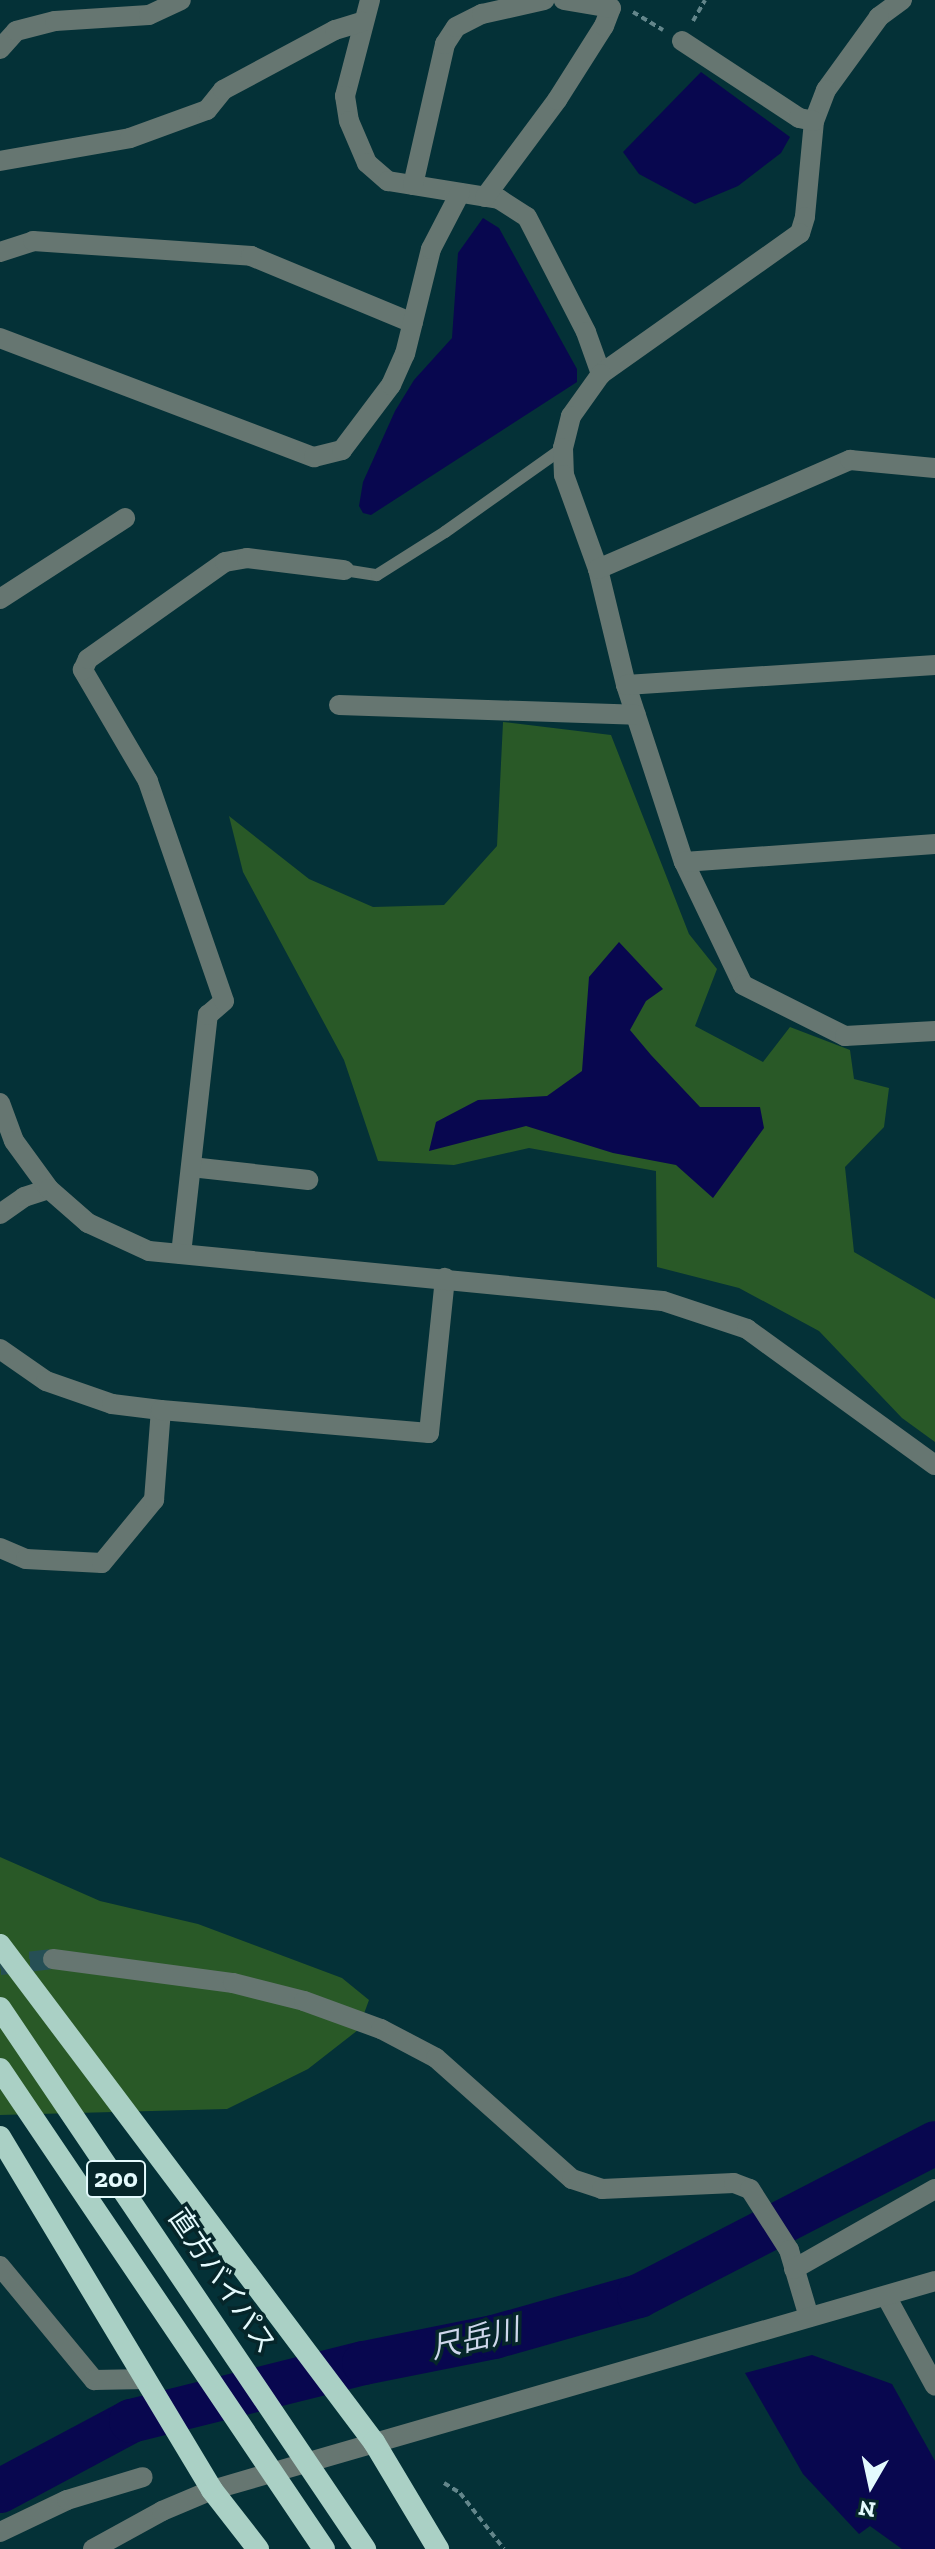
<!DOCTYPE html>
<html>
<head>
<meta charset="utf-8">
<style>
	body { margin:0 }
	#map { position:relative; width:935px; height:2549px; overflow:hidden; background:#043137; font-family:"Zilla Slab","Noto Sans JP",serif }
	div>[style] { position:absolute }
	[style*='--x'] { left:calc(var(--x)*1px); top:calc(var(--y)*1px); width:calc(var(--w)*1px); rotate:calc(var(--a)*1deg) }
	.green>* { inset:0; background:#295927 }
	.water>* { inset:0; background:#08074f }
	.river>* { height:44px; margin:-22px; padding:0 22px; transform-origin:22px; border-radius:22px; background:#08074f }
	.minor-tunnel>* { height:20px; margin-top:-10px; transform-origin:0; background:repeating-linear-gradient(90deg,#264f55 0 20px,transparent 0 30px) }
	.path>* { height:4px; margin-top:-2px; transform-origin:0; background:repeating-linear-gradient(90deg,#63868b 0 6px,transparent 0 10px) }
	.service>* { height:12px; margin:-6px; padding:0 6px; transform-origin:6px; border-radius:6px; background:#667671 }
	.minor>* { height:20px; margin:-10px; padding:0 10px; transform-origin:10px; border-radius:10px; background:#667671 }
	.tertiary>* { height:20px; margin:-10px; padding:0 10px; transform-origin:10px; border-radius:10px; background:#667671 }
	.trunk>* { height:22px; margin:-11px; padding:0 11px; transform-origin:11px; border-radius:11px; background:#aad0c5 }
	span { translate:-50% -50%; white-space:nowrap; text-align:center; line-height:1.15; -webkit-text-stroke:7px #06262a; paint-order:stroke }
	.shield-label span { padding:2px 6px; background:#06262a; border:2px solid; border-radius:6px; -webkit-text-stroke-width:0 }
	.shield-label { font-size:26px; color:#e4fafd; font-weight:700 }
	.street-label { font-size:28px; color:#e4fafd }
	.water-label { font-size:30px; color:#ced6eb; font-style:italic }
	.north { position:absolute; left:831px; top:2445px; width:80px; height:80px; -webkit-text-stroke:6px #06262a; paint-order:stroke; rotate:189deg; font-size:22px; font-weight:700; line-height:32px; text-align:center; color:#e4fafd }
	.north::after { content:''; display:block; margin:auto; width:28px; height:36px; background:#e4fafd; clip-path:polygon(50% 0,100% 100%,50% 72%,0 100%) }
</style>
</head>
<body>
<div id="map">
	<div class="green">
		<i style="clip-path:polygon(503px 722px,611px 735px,689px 934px,717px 969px,695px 1026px,763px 1062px,790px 1027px,850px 1050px,854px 1079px,889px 1088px,884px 1127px,845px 1167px,854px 1252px,935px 1299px,935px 1442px,902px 1418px,819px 1331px,739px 1288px,657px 1267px,656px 1171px,529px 1148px,454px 1165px,378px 1161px,344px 1060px,243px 872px,229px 816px,309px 879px,373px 907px,444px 905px,497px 846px)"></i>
		<i style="clip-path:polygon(0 1857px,100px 1901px,198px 1924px,342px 1978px,369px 2000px,358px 2030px,308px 2069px,227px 2109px,0 2115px)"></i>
	</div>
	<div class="water">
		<i style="clip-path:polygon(701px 72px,790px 137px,781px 153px,738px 186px,695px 204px,639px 174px,623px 152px)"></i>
		<i style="clip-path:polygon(483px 218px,499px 228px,577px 369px,577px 382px,371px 515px,363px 513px,359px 506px,363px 482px,395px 411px,414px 380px,452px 338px,458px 253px)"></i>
		<i style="clip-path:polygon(619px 942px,663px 989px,646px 1001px,630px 1030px,651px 1055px,700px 1107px,760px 1107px,764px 1128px,713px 1198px,676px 1165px,613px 1153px,526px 1126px,429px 1151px,436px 1122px,478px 1100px,547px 1096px,582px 1071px,589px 977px)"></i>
		<i style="clip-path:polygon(812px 2355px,892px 2384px,935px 2461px,935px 2549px,902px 2549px,870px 2526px,859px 2534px,803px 2474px,745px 2373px)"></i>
	</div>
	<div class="river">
		<i style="--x:0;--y:2491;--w:149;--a:-28.1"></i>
		<i style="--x:131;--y:2421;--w:240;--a:-14"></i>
		<i style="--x:364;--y:2363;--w:133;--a:-11.3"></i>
		<i style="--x:494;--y:2337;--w:151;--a:-15.8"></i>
		<i style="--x:639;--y:2296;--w:333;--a:-27.3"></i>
	</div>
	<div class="minor-tunnel">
		<i style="--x:0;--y:1965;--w:53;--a:-6.5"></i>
	</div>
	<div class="path">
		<i style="--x:633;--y:12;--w:35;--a:31"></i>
		<i style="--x:693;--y:21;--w:24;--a:-60"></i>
		<i style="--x:444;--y:2483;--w:19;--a:32"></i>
		<i style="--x:460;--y:2493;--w:71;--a:51.8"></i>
	</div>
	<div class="service">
		<i style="--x:344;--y:570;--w:33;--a:9"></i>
		<i style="--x:377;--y:575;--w:80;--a:-32.3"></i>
		<i style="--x:445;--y:532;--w:145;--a:-35.4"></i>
	</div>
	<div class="minor">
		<i style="--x:370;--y:0;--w:99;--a:104.6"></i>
		<i style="--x:345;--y:96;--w:25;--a:81"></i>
		<i style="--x:349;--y:121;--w:46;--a:66.8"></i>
		<i style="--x:367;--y:163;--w:28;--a:41"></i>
		<i style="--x:388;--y:181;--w:112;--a:9.2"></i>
		<i style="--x:499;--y:199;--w:33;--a:33"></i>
		<i style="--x:527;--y:217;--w:129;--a:62.8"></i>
		<i style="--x:586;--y:332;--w:45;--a:70.3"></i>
		<i style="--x:902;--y:0;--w:29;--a:144"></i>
		<i style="--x:879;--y:17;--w:90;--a:126"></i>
		<i style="--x:826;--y:90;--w:33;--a:111"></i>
		<i style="--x:814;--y:121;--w:96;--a:95.4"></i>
		<i style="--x:805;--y:217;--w:17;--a:107"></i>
		<i style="--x:800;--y:233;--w:244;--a:144.7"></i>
		<i style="--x:601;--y:374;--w:52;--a:125.5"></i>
		<i style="--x:571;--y:416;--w:33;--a:104"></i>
		<i style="--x:563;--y:448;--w:27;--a:88"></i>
		<i style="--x:564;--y:475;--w:100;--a:70.1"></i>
		<i style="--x:598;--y:569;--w:119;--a:76.4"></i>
		<i style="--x:626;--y:685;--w:186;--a:71.9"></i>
		<i style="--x:684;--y:862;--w:136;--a:64.4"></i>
		<i style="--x:743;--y:985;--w:114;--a:26.6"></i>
		<i style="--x:845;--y:1036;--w:90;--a:-3.2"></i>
		<i style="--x:682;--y:41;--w:140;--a:33.3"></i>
		<i style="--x:799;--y:118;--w:15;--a:11"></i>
		<i style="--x:0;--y:49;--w:24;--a:-48"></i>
		<i style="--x:16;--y:31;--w:40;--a:-14.4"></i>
		<i style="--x:55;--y:21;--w:94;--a:-3.7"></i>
		<i style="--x:149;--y:15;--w:35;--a:-25"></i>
		<i style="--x:0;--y:161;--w:132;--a:-10"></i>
		<i style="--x:130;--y:138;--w:82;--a:-20"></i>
		<i style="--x:207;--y:110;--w:26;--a:-51"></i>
		<i style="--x:223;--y:90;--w:127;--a:-28.2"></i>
		<i style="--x:335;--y:30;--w:28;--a:-17"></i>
		<i style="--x:413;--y:185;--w:145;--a:-77.2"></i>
		<i style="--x:445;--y:44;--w:20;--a:-57"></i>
		<i style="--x:456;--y:27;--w:29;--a:-27"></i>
		<i style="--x:482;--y:14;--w:64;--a:-12.7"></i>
		<i style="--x:485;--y:197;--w:121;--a:-53.4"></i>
		<i style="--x:557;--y:100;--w:88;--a:-57.6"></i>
		<i style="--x:604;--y:26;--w:19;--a:-69"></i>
		<i style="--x:611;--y:8;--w:48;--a:-170.3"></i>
		<i style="--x:0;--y:252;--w:35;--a:-18"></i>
		<i style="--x:33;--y:241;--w:219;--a:3.9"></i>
		<i style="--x:251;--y:256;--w:175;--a:22.5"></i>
		<i style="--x:0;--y:338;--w:336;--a:20.8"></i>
		<i style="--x:314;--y:457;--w:29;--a:-14"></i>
		<i style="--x:342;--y:450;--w:81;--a:-53"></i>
		<i style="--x:391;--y:385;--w:34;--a:-66"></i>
		<i style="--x:405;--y:354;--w:108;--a:-76.1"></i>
		<i style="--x:431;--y:249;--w:63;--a:-62.6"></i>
		<i style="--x:598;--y:569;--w:275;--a:-23.4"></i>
		<i style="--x:850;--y:460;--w:85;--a:5.4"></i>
		<i style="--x:0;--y:599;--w:149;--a:-32.9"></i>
		<i style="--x:626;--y:685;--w:310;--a:-3.7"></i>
		<i style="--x:339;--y:705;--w:297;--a:1.9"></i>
		<i style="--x:684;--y:862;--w:252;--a:-4.1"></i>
		<i style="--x:191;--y:1167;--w:118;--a:6.3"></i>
		<i style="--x:0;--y:1214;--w:29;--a:-35"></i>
		<i style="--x:24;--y:1197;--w:26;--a:-18"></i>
		<i style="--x:181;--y:1254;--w:241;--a:-83.6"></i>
		<i style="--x:208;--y:1015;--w:21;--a:-41"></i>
		<i style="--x:224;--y:1001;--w:233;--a:-109.1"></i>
		<i style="--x:148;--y:781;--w:129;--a:-120.4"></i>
		<i style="--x:83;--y:670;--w:12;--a:-66"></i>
		<i style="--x:88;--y:659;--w:168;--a:-35.3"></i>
		<i style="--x:225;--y:562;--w:22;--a:-10"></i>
		<i style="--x:247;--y:558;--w:98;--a:7.1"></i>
		<i style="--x:0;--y:1349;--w:56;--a:34.8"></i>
		<i style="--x:46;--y:1381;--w:70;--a:19.2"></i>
		<i style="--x:112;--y:1404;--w:49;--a:7"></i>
		<i style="--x:0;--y:1548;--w:28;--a:23"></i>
		<i style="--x:26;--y:1559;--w:76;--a:3"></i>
		<i style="--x:102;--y:1563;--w:82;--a:-50.5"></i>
		<i style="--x:154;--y:1500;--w:90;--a:-85.6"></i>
		<i style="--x:161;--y:1410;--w:269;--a:4.9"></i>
		<i style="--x:429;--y:1433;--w:156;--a:-84.1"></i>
		<i style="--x:53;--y:1959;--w:182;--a:7.6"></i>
		<i style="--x:233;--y:1983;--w:73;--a:14.2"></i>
		<i style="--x:304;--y:2001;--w:82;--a:20"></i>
		<i style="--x:381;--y:2029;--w:62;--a:27.8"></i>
		<i style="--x:436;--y:2058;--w:182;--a:41.7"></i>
		<i style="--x:572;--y:2179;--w:32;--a:18"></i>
		<i style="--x:602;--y:2189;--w:132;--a:-2.6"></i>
		<i style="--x:734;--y:2183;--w:17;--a:21"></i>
		<i style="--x:750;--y:2189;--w:72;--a:57.4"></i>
		<i style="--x:789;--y:2250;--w:70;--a:73.4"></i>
		<i style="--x:0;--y:2266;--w:148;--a:50.5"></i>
		<i style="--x:94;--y:2380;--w:52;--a:-1.1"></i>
		<i style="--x:794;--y:2269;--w:162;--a:-29.6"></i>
		<i style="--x:0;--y:2532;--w:74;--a:-25.5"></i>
		<i style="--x:67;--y:2500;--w:79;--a:-16.8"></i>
	</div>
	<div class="tertiary">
		<i style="--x:0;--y:1103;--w:40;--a:69.8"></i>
		<i style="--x:14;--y:1141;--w:59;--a:53.9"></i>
		<i style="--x:49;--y:1189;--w:52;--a:41.1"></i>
		<i style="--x:88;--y:1223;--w:67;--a:24.7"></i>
		<i style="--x:149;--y:1251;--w:516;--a:5.56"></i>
		<i style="--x:663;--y:1301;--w:89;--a:18.4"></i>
		<i style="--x:747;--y:1329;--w:232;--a:35.9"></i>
		<i style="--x:886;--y:2296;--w:102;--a:61.4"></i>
		<i style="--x:93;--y:2549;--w:79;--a:-28.8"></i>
		<i style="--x:162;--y:2511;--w:54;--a:-22.8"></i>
		<i style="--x:212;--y:2490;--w:753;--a:-16.12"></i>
	</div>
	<div class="trunk">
		<i style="--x:0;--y:1945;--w:622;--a:53.04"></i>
		<i style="--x:374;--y:2442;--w:125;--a:59.1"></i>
		<i style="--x:0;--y:2008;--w:653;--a:55.99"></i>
		<i style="--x:0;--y:2069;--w:579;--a:55.98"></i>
		<i style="--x:0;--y:2137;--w:412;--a:59"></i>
		<i style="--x:212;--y:2490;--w:75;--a:52.1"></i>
	</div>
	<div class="shield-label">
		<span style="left:116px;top:2179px">200</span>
	</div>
	<div class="street-label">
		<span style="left:222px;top:2281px;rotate:56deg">直方バイパス</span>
	</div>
	<div class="water-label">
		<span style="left:475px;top:2339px;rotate:-13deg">尺岳川</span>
	</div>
	<div class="north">N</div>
</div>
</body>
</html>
